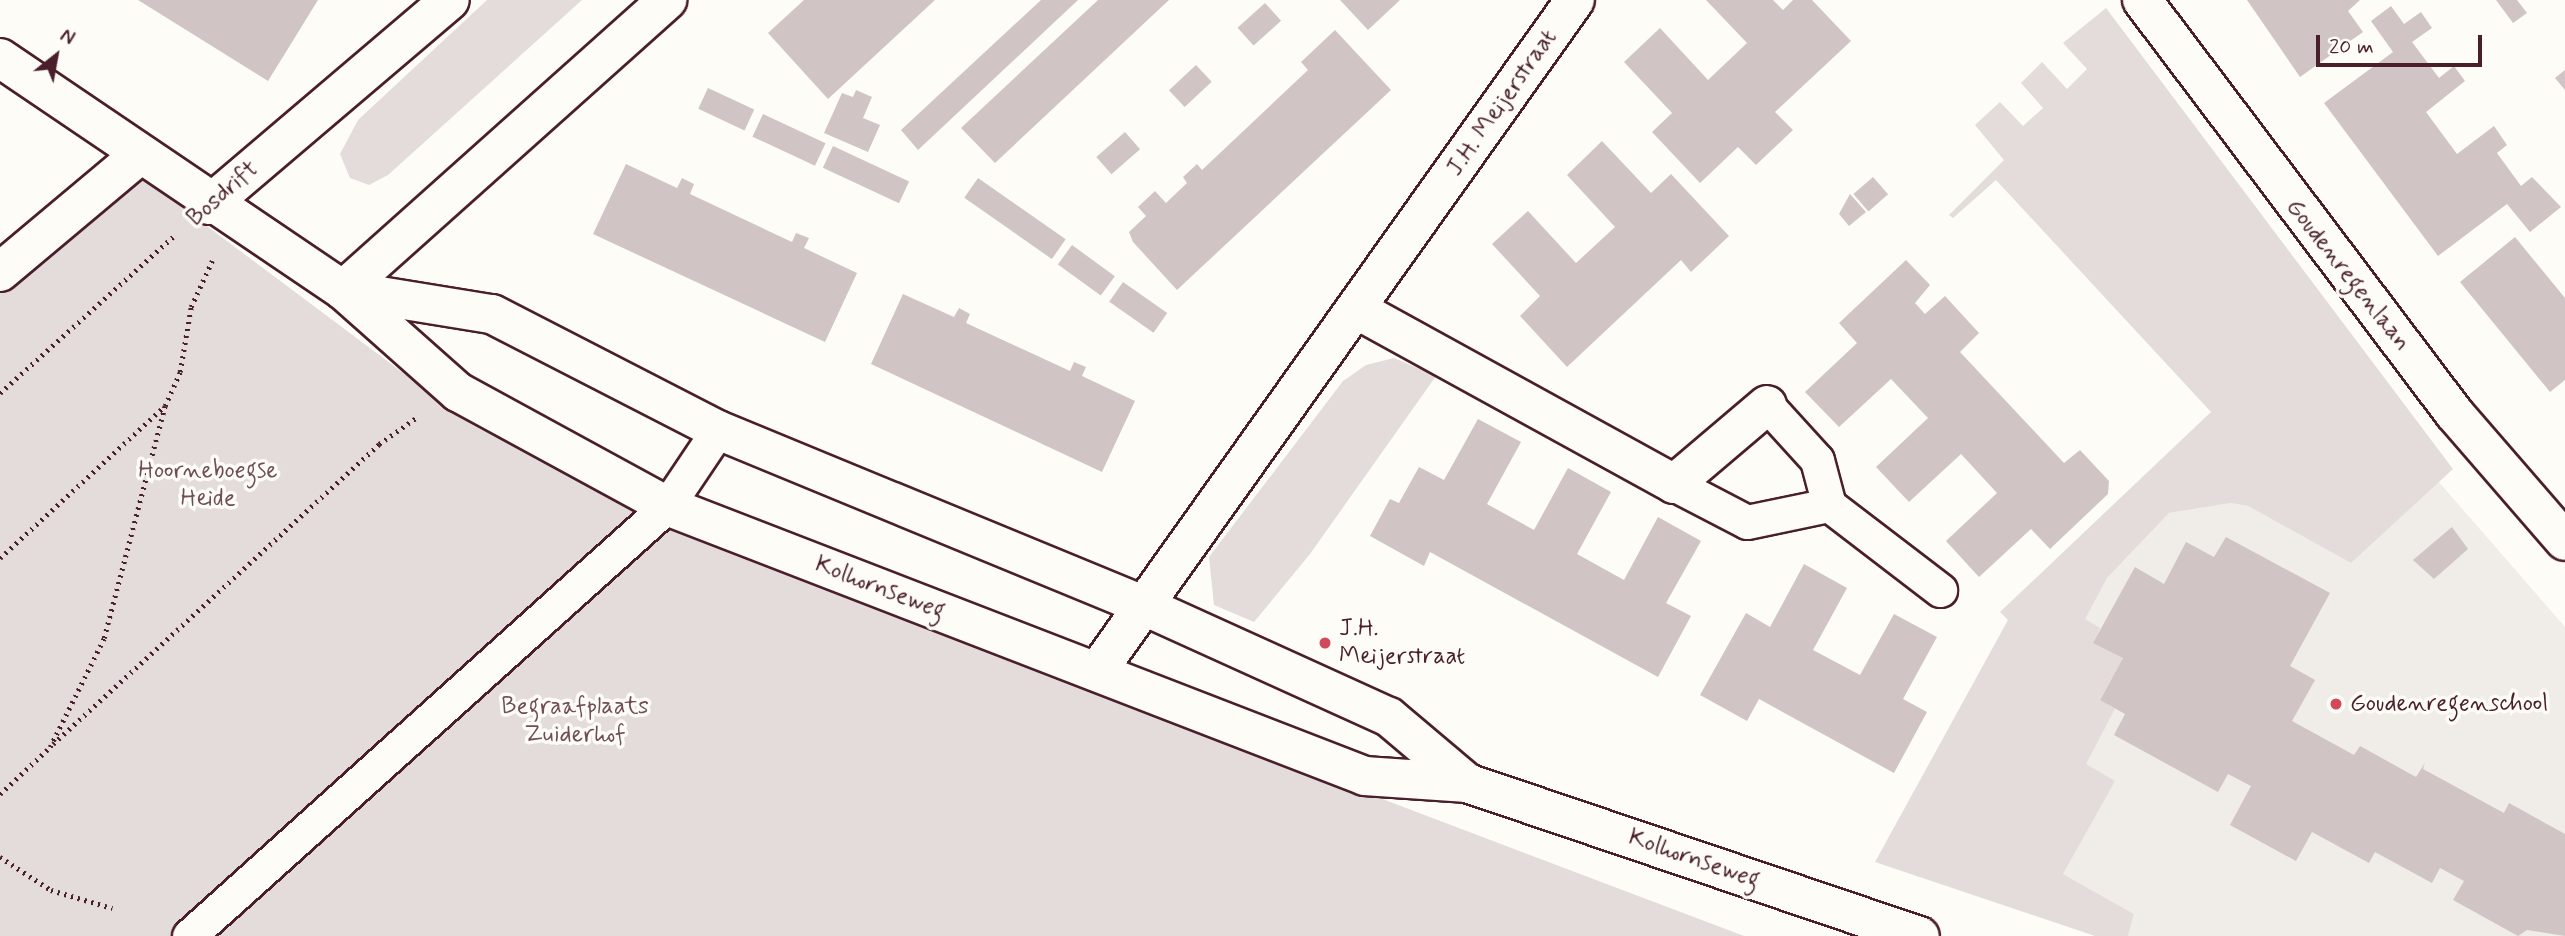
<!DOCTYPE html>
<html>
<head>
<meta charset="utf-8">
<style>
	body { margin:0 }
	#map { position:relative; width:2565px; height:936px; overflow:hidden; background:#fdfcf7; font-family:Mynerve,sans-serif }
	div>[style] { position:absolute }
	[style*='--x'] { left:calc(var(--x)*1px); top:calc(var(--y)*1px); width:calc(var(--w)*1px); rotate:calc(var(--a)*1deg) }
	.built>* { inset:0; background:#f0ece8 }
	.green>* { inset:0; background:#e3dcda }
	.building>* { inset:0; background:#d0c5c4; transform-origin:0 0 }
	.path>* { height:4.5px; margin-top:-2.25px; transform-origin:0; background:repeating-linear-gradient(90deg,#4a1f2b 0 2px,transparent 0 7px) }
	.roads { filter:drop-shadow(2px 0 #4a1f2b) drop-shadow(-2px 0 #4a1f2b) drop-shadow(0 2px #4a1f2b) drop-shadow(0 -2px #4a1f2b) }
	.lane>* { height:33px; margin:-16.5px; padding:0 16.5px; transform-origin:16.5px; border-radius:16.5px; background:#fdfcf7 }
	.street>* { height:38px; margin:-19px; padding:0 19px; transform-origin:19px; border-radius:19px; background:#fdfcf7 }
	.dots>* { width:19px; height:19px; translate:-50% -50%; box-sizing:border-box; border:4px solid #fdfcf7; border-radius:50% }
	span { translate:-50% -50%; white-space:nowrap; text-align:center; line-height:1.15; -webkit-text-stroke:7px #fdfcf7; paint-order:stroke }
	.street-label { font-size:24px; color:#4a1f2b }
	.park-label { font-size:24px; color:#704e57 }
	.poi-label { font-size:24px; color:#4a1f2b }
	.left { translate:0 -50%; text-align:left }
	.north { position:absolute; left:21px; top:21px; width:70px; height:70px; -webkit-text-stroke:5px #fdfcf7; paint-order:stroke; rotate:31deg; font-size:19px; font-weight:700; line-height:28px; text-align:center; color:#4a1f2b }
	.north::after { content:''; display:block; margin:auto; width:24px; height:32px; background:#4a1f2b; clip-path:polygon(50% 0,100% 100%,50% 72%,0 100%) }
	.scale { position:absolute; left:2316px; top:35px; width:166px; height:32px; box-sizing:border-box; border:4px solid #4a1f2b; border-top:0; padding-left:9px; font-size:21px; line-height:24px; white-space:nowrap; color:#4a1f2b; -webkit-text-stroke:5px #fdfcf7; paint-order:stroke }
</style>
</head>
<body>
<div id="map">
	<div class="built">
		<i style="clip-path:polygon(2438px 481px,2565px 627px,2565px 936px,2128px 936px,2134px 914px,2063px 874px,2114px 781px,2085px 764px,2115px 709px,2100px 700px,2084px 619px,2107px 578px,2169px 513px,2231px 503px,2248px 506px,2351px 563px)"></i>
	</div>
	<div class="green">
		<i style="clip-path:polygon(487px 0,582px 0,388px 175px,369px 185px,350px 178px,340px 154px,358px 120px)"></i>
		<i style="clip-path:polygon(2106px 8px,2453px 469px,2351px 563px,2248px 506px,2231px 503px,2169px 513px,2107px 578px,2085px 619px,2100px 628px,2094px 643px,2123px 658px,2100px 699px,2115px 709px,2086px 764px,2115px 781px,2063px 874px,2134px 914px,2128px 936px,2095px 936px,1875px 862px,2008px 620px,2000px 612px,2211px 412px,1996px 180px,1953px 218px,1949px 215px,2004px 160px,1975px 125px,2000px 102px,2023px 126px,2043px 108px,2021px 83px,2042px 62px,2067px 89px,2087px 69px,2063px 43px)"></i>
		<i style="clip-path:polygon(136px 173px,474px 426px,699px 540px,1744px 936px,0 936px,0 288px)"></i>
		<i style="clip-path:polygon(1394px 358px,1436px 376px,1310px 554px,1254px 622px,1214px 605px,1209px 557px,1343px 381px,1366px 365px)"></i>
	</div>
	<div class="building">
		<i style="clip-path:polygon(138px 0,318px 0,268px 81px)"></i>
		<i style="clip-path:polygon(804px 0,935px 0,828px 99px,768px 33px)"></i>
		<i style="clip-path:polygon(1041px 0,1078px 0,918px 150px,901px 130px)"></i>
		<i style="clip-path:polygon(1098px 0,1169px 0,995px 163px,961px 128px)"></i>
		<i style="clip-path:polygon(1340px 0,1400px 0,1368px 30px)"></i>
		<i style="clip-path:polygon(1706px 0,1773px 0,1783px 10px,1793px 0,1812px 0,1851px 41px,1775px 112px,1793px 130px,1756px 165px,1738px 147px,1700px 183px,1652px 132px,1672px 113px,1624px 62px,1660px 28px,1708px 80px,1747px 43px)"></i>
		<i style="clip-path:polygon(2247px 0,2360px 0,2348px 11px,2363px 32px,2300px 77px)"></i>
		<i style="clip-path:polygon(2496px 0,2517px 0,2527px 13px,2513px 23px)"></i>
		<i style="left:1265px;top:3px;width:24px;height:37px;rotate:48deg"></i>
		<i style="clip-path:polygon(2391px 6px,2404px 24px,2421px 12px,2432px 28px,2412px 42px,2439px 78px,2454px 66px,2465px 81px,2426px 112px,2457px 154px,2494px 126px,2507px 145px,2497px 153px,2521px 186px,2532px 177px,2561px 207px,2530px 232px,2507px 204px,2438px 256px,2324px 103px,2393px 52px,2371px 21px)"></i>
		<i style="clip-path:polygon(1335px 30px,1391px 90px,1177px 290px,1133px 242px,1129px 232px,1146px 216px,1138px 207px,1155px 191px,1166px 203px,1187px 183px,1183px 177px,1197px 164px,1202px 170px,1308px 70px,1301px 62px)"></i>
		<i style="left:1196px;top:65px;width:23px;height:37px;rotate:47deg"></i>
		<i style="clip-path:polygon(2565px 70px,2565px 90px,2555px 78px)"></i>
		<i style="left:708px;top:88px;width:51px;height:23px;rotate:25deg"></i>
		<i style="clip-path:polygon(856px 90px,872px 97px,863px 118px,880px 125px,868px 152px,824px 133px,842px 93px,853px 97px)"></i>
		<i style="left:763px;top:114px;width:69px;height:25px;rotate:25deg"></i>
		<i style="left:1125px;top:132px;width:23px;height:38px;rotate:49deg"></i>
		<i style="clip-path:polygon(1602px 141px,1651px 193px,1671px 174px,1729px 236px,1691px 272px,1681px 260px,1567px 367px,1520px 316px,1540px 296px,1492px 244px,1528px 211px,1576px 263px,1615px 227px,1567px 175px)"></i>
		<i style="left:833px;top:146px;width:84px;height:24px;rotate:25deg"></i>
		<i style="clip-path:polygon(626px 164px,677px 188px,682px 178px,694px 184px,690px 194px,792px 242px,796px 233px,809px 238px,804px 248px,857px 273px,825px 342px,593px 234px)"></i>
		<i style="left:1873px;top:177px;width:23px;height:26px;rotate:49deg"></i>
		<i style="left:978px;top:178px;width:107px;height:24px;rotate:35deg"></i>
		<i style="clip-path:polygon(1850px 194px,1866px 212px,1849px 226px,1839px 214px)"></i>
		<i style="clip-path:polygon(2515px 237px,2565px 298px,2565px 380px,2550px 392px,2460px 282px)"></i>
		<i style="left:1072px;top:245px;width:53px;height:24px;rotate:36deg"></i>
		<i style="clip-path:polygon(1906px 260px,1930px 285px,1915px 303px,1925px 314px,1945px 296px,1979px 333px,1960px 352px,2064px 463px,2080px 450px,2109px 481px,2108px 494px,2050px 549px,2031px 529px,1979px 577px,1946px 541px,1997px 493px,1961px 454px,1909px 502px,1876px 467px,1928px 418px,1891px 379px,1839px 427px,1805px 392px,1857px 343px,1839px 323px)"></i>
		<i style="left:1123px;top:282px;width:54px;height:24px;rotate:35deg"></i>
		<i style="clip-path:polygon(903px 294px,954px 317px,959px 308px,970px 314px,966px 323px,1070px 371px,1074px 362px,1086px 367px,1082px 376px,1135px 401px,1102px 472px,871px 364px)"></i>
		<i style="clip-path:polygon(1478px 419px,1521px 442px,1487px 504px,1534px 530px,1568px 468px,1611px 492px,1577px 554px,1624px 580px,1658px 517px,1701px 541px,1666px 603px,1691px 616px,1658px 677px,1430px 552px,1424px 566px,1370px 536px,1390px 499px,1399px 503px,1419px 467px,1444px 480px)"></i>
		<i style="clip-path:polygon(2452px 527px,2468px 549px,2434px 579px,2413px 560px)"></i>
		<i style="clip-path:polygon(2226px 537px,2330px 593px,2290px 666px,2315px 680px,2292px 721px,2354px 755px,2360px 746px,2416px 777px,2425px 763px,2423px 769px,2504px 813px,2509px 803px,2565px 834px,2565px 936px,2527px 930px,2518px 936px,2453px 900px,2464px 881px,2440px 868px,2432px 883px,2375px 852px,2369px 863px,2312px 832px,2296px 861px,2230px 825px,2251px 786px,2228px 774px,2218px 792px,2114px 735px,2125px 714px,2100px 700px,2123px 658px,2093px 643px,2135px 567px,2164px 584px,2186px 542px,2214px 557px)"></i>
		<i style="clip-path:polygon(1804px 564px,1847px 588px,1813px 650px,1860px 675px,1894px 614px,1937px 637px,1903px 699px,1927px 712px,1894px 773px,1759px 699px,1747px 721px,1700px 695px,1746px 613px,1770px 627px)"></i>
	</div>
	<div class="path">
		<i style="--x:0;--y:393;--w:234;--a:-42.1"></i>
		<i style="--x:0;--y:558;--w:224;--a:-42.7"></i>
		<i style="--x:53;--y:744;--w:443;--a:-42.6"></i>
		<i style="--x:379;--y:444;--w:45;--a:-35.1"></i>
		<i style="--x:0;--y:794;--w:69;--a:-43.2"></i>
		<i style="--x:50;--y:747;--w:122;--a:-63.6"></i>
		<i style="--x:104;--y:638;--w:240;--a:-75.3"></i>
		<i style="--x:165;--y:406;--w:37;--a:-66"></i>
		<i style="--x:180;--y:372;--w:66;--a:-80.4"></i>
		<i style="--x:191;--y:307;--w:51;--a:-65.5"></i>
		<i style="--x:0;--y:857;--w:61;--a:32.9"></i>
		<i style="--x:51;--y:890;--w:64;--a:16.4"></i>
	</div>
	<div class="roads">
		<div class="lane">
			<i style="--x:1767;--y:405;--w:74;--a:47.7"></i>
			<i style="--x:1817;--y:460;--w:47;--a:75.1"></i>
			<i style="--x:1829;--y:505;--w:140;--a:37.4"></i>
			<i style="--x:1674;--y:484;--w:82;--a:27.5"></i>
			<i style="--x:1747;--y:522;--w:84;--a:-11.7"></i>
			<i style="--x:189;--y:936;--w:643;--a:-41.97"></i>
			<i style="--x:667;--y:506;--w:92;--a:-56.1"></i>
		</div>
		<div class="street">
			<i style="--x:2142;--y:0;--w:518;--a:52.93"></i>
			<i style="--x:2454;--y:413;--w:169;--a:49.1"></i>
			<i style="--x:0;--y:58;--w:414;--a:34.1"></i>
			<i style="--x:343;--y:290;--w:154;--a:41.6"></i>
			<i style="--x:458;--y:392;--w:238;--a:28.6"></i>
			<i style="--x:667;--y:506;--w:748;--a:21.15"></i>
			<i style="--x:1365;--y:776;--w:102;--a:3.9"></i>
			<i style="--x:1467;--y:783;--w:478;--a:18.7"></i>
			<i style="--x:209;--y:205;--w:316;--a:-40.4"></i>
			<i style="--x:0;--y:272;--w:179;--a:-40"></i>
			<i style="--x:343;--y:290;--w:151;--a:9.2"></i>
			<i style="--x:492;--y:314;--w:254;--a:27.2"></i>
			<i style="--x:718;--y:430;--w:459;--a:22.4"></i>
			<i style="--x:1142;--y:605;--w:271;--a:24.4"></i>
			<i style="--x:1389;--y:717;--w:102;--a:40.2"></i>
			<i style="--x:343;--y:290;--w:435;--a:-41.8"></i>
			<i style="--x:1356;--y:309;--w:363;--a:28.8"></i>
			<i style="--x:1674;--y:484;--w:122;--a:-40.3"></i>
			<i style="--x:1098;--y:670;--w:822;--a:-54.55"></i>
		</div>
	</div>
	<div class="dots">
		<i style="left:1325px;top:643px;background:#d1495b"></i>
		<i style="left:2336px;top:704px;background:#d1495b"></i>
	</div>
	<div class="street-label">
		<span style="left:1502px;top:103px;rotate:-55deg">J.H. Meijerstraat</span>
		<span style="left:223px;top:194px;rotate:-41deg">Bosdrift</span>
		<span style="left:2348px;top:275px;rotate:52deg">Goudenregenlaan</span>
		<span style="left:880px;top:588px;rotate:21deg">Kolhornseweg</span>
		<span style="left:1694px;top:859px;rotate:19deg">Kolhornseweg</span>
	</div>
	<div class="park-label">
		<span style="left:208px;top:485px">Hoorneboegse<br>Heide</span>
		<span style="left:575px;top:721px">Begraafplaats<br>Zuiderhof</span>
	</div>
	<div class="poi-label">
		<span class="left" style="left:1339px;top:643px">J.H.<br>Meijerstraat</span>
		<span class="left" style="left:2350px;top:704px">Goudenregenschool</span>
	</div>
	<div class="north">N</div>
	<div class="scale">20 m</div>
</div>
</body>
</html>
